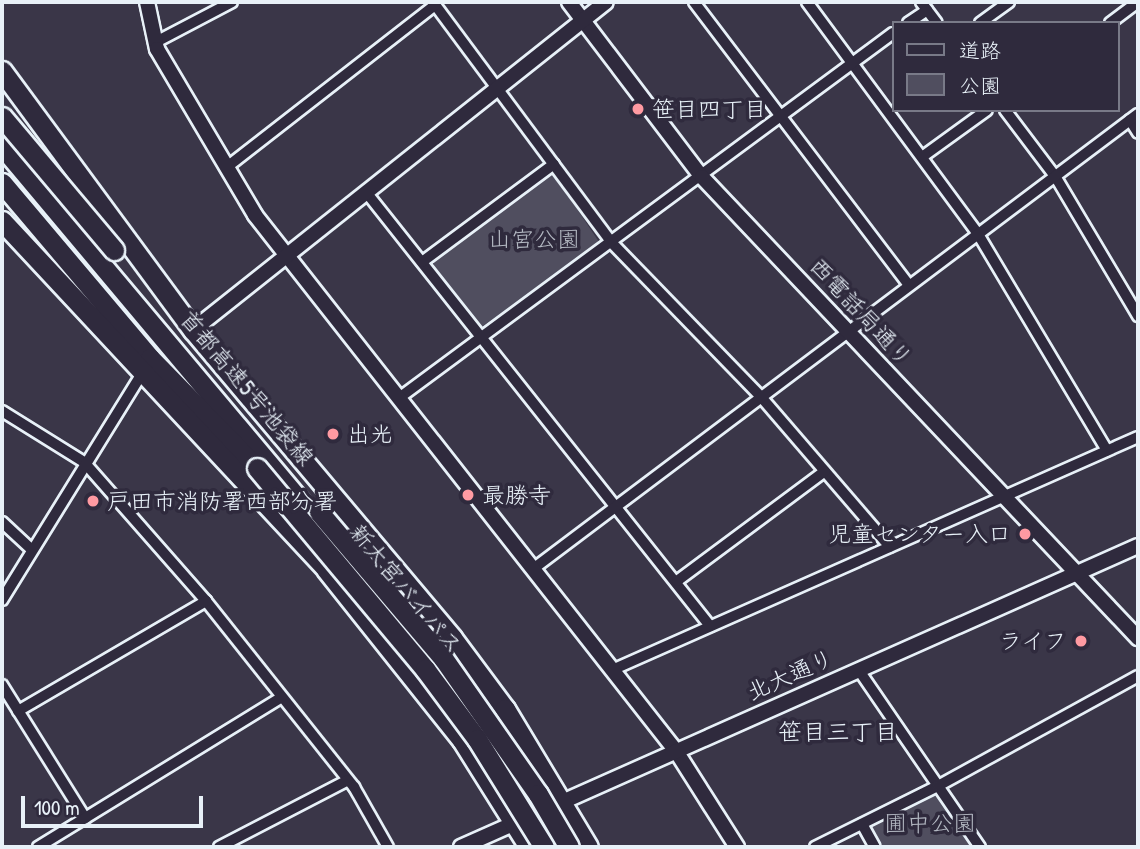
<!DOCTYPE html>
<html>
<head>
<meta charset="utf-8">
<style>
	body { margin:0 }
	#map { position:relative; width:1140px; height:849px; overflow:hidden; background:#3a3648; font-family:"Patrick Hand","Klee One",sans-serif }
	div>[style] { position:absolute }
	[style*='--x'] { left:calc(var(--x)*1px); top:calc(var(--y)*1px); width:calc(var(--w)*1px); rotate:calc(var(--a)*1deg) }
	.green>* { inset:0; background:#504e5f }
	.roads { filter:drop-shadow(2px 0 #e8f1f8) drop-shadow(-2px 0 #e8f1f8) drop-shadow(0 2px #e8f1f8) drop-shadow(0 -2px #e8f1f8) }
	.street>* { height:10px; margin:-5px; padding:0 5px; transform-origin:5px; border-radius:5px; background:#2f2a3d }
	.secondary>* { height:14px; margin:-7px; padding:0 7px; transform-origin:7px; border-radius:7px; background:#2f2a3d }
	.highway>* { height:19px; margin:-9.5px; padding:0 9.5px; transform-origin:9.5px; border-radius:9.5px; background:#2f2a3d }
	.bridges { filter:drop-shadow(2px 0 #e8f1f8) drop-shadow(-2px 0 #e8f1f8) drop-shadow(0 2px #e8f1f8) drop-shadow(0 -2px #e8f1f8) }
	.highway-bridge>* { height:19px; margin:-9.5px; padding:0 9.5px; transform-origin:9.5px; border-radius:9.5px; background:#2f2a3d }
	.dots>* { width:19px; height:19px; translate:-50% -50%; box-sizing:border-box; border:4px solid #2f2a3d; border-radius:50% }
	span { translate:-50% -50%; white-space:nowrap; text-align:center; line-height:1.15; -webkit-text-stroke:7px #2f2a3d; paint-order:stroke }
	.poi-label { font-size:23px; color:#e8f1f8 }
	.left { translate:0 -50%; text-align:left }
	.right { translate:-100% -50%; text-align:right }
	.park-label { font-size:23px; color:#b3b8c2 }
	.street-label { font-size:23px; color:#e8f1f8 }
	.neighbourhood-label { font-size:24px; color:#e8f1f8 }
	.frame { position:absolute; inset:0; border:4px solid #e8f1f8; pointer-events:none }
	.legend { position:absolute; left:892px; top:21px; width:228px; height:91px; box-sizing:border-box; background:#2f2a3d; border:2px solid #797a88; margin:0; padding:9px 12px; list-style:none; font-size:21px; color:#e8f1f8 }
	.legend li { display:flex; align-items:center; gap:14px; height:35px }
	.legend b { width:35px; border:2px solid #797a88 }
	.scale { position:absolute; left:21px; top:796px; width:182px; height:32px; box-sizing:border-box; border:4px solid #e8f1f8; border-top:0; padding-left:9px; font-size:21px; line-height:24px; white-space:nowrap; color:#e8f1f8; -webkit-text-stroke:5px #2f2a3d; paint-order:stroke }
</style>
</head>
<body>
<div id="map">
	<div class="green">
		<i style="clip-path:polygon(548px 173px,553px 173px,601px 245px,481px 327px,434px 267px,434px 261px)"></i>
		<i style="clip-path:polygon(933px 795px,940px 796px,975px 847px,879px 847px,872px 826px)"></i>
	</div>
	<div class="roads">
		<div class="street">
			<i style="--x:433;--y:2;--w:300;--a:53.4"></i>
			<i style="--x:612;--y:243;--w:216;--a:45.9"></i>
			<i style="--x:762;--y:398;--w:196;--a:49.3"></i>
			<i style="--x:694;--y:2;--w:355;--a:52.8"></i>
			<i style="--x:807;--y:2;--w:288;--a:53.6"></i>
			<i style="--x:978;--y:234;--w:252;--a:59.2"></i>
			<i style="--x:921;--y:2;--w:26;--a:53"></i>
			<i style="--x:908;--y:23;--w:23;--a:-34"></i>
			<i style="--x:980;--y:23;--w:36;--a:-36"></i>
			<i style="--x:1110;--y:23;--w:35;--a:-37"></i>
			<i style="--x:154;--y:43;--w:88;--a:-27.7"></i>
			<i style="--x:1005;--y:110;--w:83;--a:52.9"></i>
			<i style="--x:1055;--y:176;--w:163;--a:59.3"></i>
			<i style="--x:1130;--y:120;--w:15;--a:58"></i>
			<i style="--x:922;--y:157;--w:80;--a:-35.9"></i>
			<i style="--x:227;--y:167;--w:264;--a:-37.9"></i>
			<i style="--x:366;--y:192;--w:554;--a:51.6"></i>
			<i style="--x:422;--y:262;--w:164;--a:-36.6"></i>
			<i style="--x:399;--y:398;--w:614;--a:-36.46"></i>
			<i style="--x:2;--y:411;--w:97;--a:31.9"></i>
			<i style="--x:84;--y:462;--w:185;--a:48.7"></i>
			<i style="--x:206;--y:601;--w:238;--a:51.5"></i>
			<i style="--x:354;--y:787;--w:69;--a:60.5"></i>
			<i style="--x:2;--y:522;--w:41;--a:43"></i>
			<i style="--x:533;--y:569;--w:757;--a:-36.95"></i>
			<i style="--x:677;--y:581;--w:184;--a:-36.6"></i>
			<i style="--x:2;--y:600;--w:270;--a:-58.3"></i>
			<i style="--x:858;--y:669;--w:216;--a:55.6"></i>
			<i style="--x:612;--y:670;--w:575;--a:-23.89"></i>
			<i style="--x:2;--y:685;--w:157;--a:58"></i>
			<i style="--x:18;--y:711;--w:218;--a:-30.3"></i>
			<i style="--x:862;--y:824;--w:26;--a:61"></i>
			<i style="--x:38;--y:847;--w:286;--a:-31.6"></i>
			<i style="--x:219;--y:847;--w:145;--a:-27.4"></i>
			<i style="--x:815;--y:847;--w:137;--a:-26.4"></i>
			<i style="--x:938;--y:786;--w:228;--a:-28.8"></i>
		</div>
		<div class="secondary">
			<i style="--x:147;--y:2;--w:48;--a:78"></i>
			<i style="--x:157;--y:49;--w:193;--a:59.4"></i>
			<i style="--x:255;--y:215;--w:682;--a:51.85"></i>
			<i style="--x:676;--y:751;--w:114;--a:57.6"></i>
			<i style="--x:569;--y:2;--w:220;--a:52.8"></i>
			<i style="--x:702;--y:177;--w:635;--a:46.6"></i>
			<i style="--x:193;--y:330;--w:527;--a:-38.46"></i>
			<i style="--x:461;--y:847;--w:741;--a:-23.97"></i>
		</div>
		<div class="highway">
			<i style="--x:2;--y:71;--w:322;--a:53.6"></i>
			<i style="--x:193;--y:330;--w:402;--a:49.9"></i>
			<i style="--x:452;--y:638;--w:89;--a:53.3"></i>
			<i style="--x:505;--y:709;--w:161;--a:59"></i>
			<i style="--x:2;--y:146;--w:503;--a:50"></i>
			<i style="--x:2;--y:183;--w:229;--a:49.8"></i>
			<i style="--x:150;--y:358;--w:152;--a:45.8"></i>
			<i style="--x:2;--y:221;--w:475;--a:47"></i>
			<i style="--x:326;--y:569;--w:218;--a:51.5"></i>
			<i style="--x:462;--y:740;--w:126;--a:57.9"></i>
		</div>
	</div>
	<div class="bridges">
		<div class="highway-bridge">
			<i style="--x:2;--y:117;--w:174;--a:49.9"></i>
			<i style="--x:257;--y:468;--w:262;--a:50.1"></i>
			<i style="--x:425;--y:669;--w:87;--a:53.4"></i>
			<i style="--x:477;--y:739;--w:127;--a:58.2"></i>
			<i style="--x:319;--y:512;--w:192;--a:49.7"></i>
			<i style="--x:443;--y:658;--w:166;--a:55.1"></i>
			<i style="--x:538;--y:794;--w:61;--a:59.7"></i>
		</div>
	</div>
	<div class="dots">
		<i style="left:638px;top:109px;background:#ff9aa2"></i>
		<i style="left:333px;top:434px;background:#ff9aa2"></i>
		<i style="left:468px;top:495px;background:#ff9aa2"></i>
		<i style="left:93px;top:501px;background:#ff9aa2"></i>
		<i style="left:1025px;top:534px;background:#ff9aa2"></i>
		<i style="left:1081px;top:641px;background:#ff9aa2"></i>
	</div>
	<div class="poi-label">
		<span class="left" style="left:652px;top:109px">笹目四丁目</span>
		<span class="left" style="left:347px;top:434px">出光</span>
		<span class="left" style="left:482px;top:495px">最勝寺</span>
		<span class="left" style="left:107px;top:501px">戸田市消防署西部分署</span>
		<span class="right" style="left:1011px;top:534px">児童センター入口</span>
		<span class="right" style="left:1067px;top:641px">ライフ</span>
	</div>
	<div class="park-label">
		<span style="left:534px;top:239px">山宮公園</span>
		<span style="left:930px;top:823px">圃中公園</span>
	</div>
	<div class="street-label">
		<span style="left:861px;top:312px;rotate:47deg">西電話局通り</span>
		<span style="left:247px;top:388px;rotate:50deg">首都高速5号池袋線</span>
		<span style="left:406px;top:589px;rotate:50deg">新大宮バイパス</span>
		<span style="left:790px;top:675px;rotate:-24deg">北大通り</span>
	</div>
	<div class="neighbourhood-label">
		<span style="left:838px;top:732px">笹目三丁目</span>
	</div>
	<div class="frame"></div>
	<ul class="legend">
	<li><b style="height:9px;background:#2f2a3d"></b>道路</li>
	<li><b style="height:19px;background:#504e5f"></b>公園</li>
	</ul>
	<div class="scale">100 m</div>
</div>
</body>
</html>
